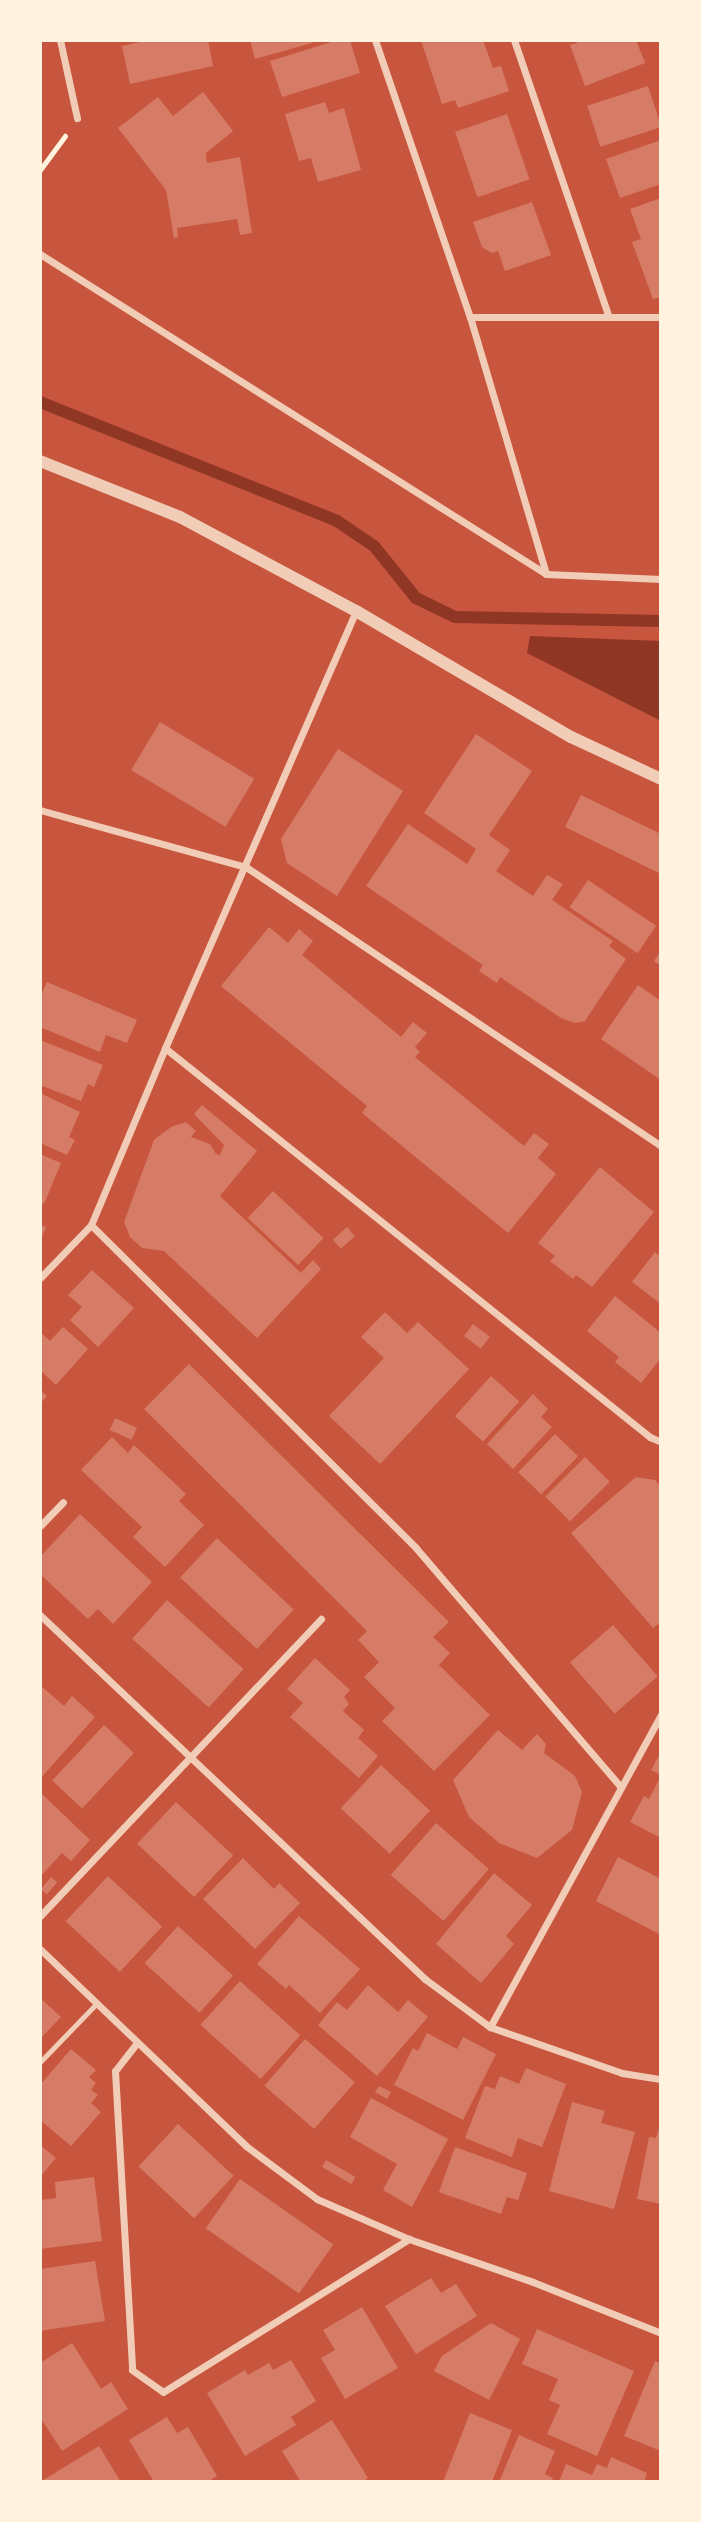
<!DOCTYPE html>
<html>
<head>
<meta charset="utf-8">
<style>
	body { margin:0 }
	#map { position:relative; width:701px; height:2522px; overflow:hidden; background:#c8553d; font-family:"Work Sans",sans-serif }
	div>[style] { position:absolute }
	[style*='--x'] { left:calc(var(--x)*1px); top:calc(var(--y)*1px); width:calc(var(--w)*1px); rotate:calc(var(--a)*1deg) }
	.water>* { inset:0; background:#8f3625 }
	.stream>* { height:12px; margin:-6px; padding:0 6px; transform-origin:6px; border-radius:6px; background:#8f3625 }
	.building>* { inset:0; background:#d67c66; transform-origin:0 0 }
	.path>* { height:4.5px; margin:-2.25px; padding:0 2.25px; transform-origin:2.25px; border-radius:2.25px; background:#fff3e0 }
	.service>* { height:5px; margin:-2.5px; padding:0 2.5px; transform-origin:2.5px; border-radius:2.5px; background:#f1ccb7 }
	.minor>* { height:7px; margin:-3.5px; padding:0 3.5px; transform-origin:3.5px; border-radius:3.5px; background:#f1ccb7 }
	.tertiary>* { height:12px; margin:-6px; padding:0 6px; transform-origin:6px; border-radius:6px; background:#f1ccb7 }
	span { translate:-50% -50%; white-space:nowrap; text-align:center; line-height:1.15; -webkit-text-stroke:7px #fff3e0; paint-order:stroke }
	.frame { position:absolute; inset:0; border:42px solid #fff3e0; pointer-events:none }
</style>
</head>
<body>
<div id="map">
	<div class="water">
		<i style="clip-path:polygon(530px 636px,661px 641px,661px 721px,527px 653px)"></i>
	</div>
	<div class="stream">
		<i style="--x:40;--y:402;--w:320;--a:21.8"></i>
		<i style="--x:337;--y:521;--w:45;--a:34"></i>
		<i style="--x:374;--y:546;--w:67;--a:51.1"></i>
		<i style="--x:416;--y:598;--w:43;--a:26"></i>
		<i style="--x:455;--y:617;--w:206;--a:1.1"></i>
	</div>
	<div class="building">
		<i style="clip-path:polygon(149px 40px,208px 40px,213px 66px,130px 84px,122px 46px)"></i>
		<i style="clip-path:polygon(250px 40px,311px 40px,312px 43px,255px 59px)"></i>
		<i style="clip-path:polygon(338px 40px,350px 40px,360px 73px,282px 97px,270px 61px)"></i>
		<i style="clip-path:polygon(421px 40px,483px 40px,493px 68px,501px 66px,509px 91px,458px 108px,455px 100px,442px 104px)"></i>
		<i style="clip-path:polygon(576px 40px,636px 40px,645px 63px,585px 86px,570px 45px,577px 43px)"></i>
		<i style="left:648px;top:86px;width:43px;height:64px;rotate:72deg"></i>
		<i style="clip-path:polygon(203px 92px,233px 131px,206px 153px,207px 163px,240px 157px,252px 233px,240px 235px,237px 219px,177px 228px,178px 237px,174px 238px,166px 190px,118px 128px,158px 97px,173px 116px)"></i>
		<i style="clip-path:polygon(325px 102px,329px 113px,344px 108px,361px 170px,318px 182px,311px 158px,299px 161px,285px 114px)"></i>
		<i style="left:507px;top:114px;width:69px;height:55px;rotate:71deg"></i>
		<i style="clip-path:polygon(661px 140px,661px 184px,620px 198px,606px 159px)"></i>
		<i style="clip-path:polygon(661px 198px,661px 297px,653px 299px,632px 242px,641px 239px,630px 209px)"></i>
		<i style="clip-path:polygon(532px 202px,551px 255px,505px 271px,498px 251px,492px 253px,482px 247px,473px 222px)"></i>
		<i style="left:160px;top:722px;width:110px;height:56px;rotate:31deg"></i>
		<i style="clip-path:polygon(476px 734px,532px 771px,489px 835px,510px 850px,496px 871px,533px 896px,547px 875px,563px 884px,552px 900px,613px 941px,609px 946px,626px 959px,585px 1021px,575px 1023px,561px 1018px,500px 977px,497px 983px,479px 971px,483px 965px,366px 886px,408px 824px,467px 864px,476px 849px,424px 813px)"></i>
		<i style="clip-path:polygon(338px 749px,403px 791px,337px 896px,287px 863px,281px 839px)"></i>
		<i style="clip-path:polygon(581px 795px,661px 834px,661px 874px,565px 827px)"></i>
		<i style="left:588px;top:880px;width:82px;height:33px;rotate:34deg"></i>
		<i style="clip-path:polygon(269px 927px,288px 943px,299px 929px,313px 941px,302px 955px,401px 1037px,413px 1022px,427px 1033px,415px 1047px,420px 1052px,415px 1057px,524px 1146px,534px 1133px,549px 1144px,538px 1158px,556px 1174px,508px 1233px,362px 1113px,367px 1106px,221px 986px)"></i>
		<i style="clip-path:polygon(661px 951px,661px 966px,654px 961px)"></i>
		<i style="clip-path:polygon(47px 982px,137px 1020px,127px 1043px,106px 1035px,100px 1052px,40px 1027px,40px 998px)"></i>
		<i style="clip-path:polygon(638px 985px,661px 1001px,661px 1080px,601px 1039px)"></i>
		<i style="clip-path:polygon(40px 1040px,103px 1065px,94px 1087px,88px 1084px,81px 1101px,40px 1085px)"></i>
		<i style="clip-path:polygon(40px 1093px,80px 1112px,69px 1137px,75px 1140px,67px 1155px,40px 1143px)"></i>
		<i style="clip-path:polygon(202px 1105px,257px 1151px,220px 1196px,301px 1273px,313px 1260px,321px 1269px,257px 1338px,164px 1251px,142px 1248px,130px 1237px,124px 1222px,154px 1140px,171px 1127px,186px 1122px,196px 1131px,191px 1137px,210px 1144px,216px 1154px,220px 1155px,224px 1145px,194px 1114px)"></i>
		<i style="clip-path:polygon(40px 1154px,61px 1163px,44px 1204px,40px 1202px)"></i>
		<i style="clip-path:polygon(600px 1167px,654px 1212px,592px 1287px,576px 1275px,573px 1279px,550px 1261px,555px 1256px,538px 1243px)"></i>
		<i style="left:273px;top:1191px;width:69px;height:37px;rotate:43deg"></i>
		<i style="clip-path:polygon(40px 1225px,46px 1227px,40px 1242px)"></i>
		<i style="left:347px;top:1227px;width:12px;height:19px;rotate:48deg"></i>
		<i style="clip-path:polygon(655px 1252px,661px 1257px,661px 1304px,632px 1282px)"></i>
		<i style="clip-path:polygon(92px 1270px,134px 1308px,98px 1347px,70px 1320px,82px 1307px,68px 1295px)"></i>
		<i style="clip-path:polygon(615px 1296px,661px 1333px,661px 1358px,641px 1383px,615px 1362px,619px 1357px,587px 1331px)"></i>
		<i style="clip-path:polygon(385px 1312px,407px 1333px,418px 1322px,469px 1369px,380px 1464px,329px 1416px,384px 1358px,361px 1337px)"></i>
		<i style="left:473px;top:1324px;width:21px;height:15px;rotate:37deg"></i>
		<i style="clip-path:polygon(63px 1327px,88px 1349px,56px 1385px,40px 1370px,40px 1332px,50px 1341px)"></i>
		<i style="clip-path:polygon(189px 1364px,449px 1622px,433px 1637px,450px 1653px,439px 1665px,490px 1715px,434px 1771px,382px 1721px,395px 1708px,364px 1677px,379px 1662px,358px 1640px,367px 1631px,144px 1409px)"></i>
		<i style="left:491px;top:1376px;width:38px;height:54px;rotate:42deg"></i>
		<i style="clip-path:polygon(40px 1390px,47px 1396px,40px 1404px)"></i>
		<i style="clip-path:polygon(533px 1394px,548px 1409px,541px 1417px,552px 1427px,513px 1469px,487px 1444px)"></i>
		<i style="left:115px;top:1418px;width:24px;height:13px;rotate:24deg"></i>
		<i style="left:555px;top:1434px;width:32px;height:53px;rotate:44deg"></i>
		<i style="clip-path:polygon(112px 1437px,128px 1453px,134px 1445px,186px 1494px,179px 1501px,204px 1525px,165px 1567px,133px 1537px,142px 1527px,81px 1470px)"></i>
		<i style="left:585px;top:1457px;width:35px;height:56px;rotate:45deg"></i>
		<i style="clip-path:polygon(636px 1477px,655px 1480px,661px 1487px,661px 1622px,653px 1628px,571px 1533px)"></i>
		<i style="clip-path:polygon(80px 1514px,152px 1582px,113px 1624px,98px 1609px,88px 1619px,40px 1574px,40px 1557px)"></i>
		<i style="left:217px;top:1538px;width:105px;height:54px;rotate:43deg"></i>
		<i style="left:167px;top:1600px;width:103px;height:52px;rotate:42deg"></i>
		<i style="left:613px;top:1625px;width:68px;height:57px;rotate:49deg"></i>
		<i style="clip-path:polygon(315px 1658px,350px 1690px,344px 1697px,349px 1704px,343px 1711px,364px 1730px,358px 1738px,378px 1756px,359px 1778px,290px 1717px,303px 1703px,287px 1689px)"></i>
		<i style="clip-path:polygon(40px 1685px,64px 1706px,72px 1696px,95px 1717px,40px 1779px)"></i>
		<i style="left:104px;top:1725px;width:41px;height:76px;rotate:43deg"></i>
		<i style="clip-path:polygon(498px 1730px,522px 1750px,537px 1734px,546px 1744px,544px 1753px,575px 1776px,582px 1792px,572px 1830px,537px 1858px,499px 1843px,469px 1817px,453px 1780px)"></i>
		<i style="clip-path:polygon(661px 1752px,661px 1775px,651px 1770px)"></i>
		<i style="left:381px;top:1765px;width:67px;height:59px;rotate:43deg"></i>
		<i style="clip-path:polygon(661px 1776px,661px 1838px,630px 1822px,644px 1796px,649px 1799px)"></i>
		<i style="clip-path:polygon(40px 1792px,90px 1840px,71px 1861px,62px 1853px,40px 1877px)"></i>
		<i style="left:176px;top:1802px;width:78px;height:57px;rotate:43deg"></i>
		<i style="left:436px;top:1823px;width:70px;height:69px;rotate:41deg"></i>
		<i style="clip-path:polygon(618px 1857px,661px 1879px,661px 1935px,596px 1901px)"></i>
		<i style="clip-path:polygon(243px 1858px,274px 1889px,279px 1883px,300px 1903px,255px 1949px,203px 1899px)"></i>
		<i style="clip-path:polygon(494px 1873px,532px 1905px,506px 1936px,514px 1944px,481px 1983px,436px 1944px)"></i>
		<i style="left:108px;top:1876px;width:74px;height:62px;rotate:43deg"></i>
		<i style="left:51px;top:1877px;width:8px;height:16px;rotate:40deg"></i>
		<i style="clip-path:polygon(299px 1916px,360px 1969px,320px 2013px,289px 1985px,286px 1989px,257px 1964px)"></i>
		<i style="left:178px;top:1926px;width:74px;height:50px;rotate:42deg"></i>
		<i style="left:240px;top:1981px;width:81px;height:59px;rotate:42deg"></i>
		<i style="clip-path:polygon(368px 1985px,398px 2012px,408px 2000px,428px 2017px,377px 2076px,318px 2025px,337px 2002px,347px 2010px)"></i>
		<i style="clip-path:polygon(40px 1998px,61px 2017px,40px 2039px)"></i>
		<i style="clip-path:polygon(427px 2033px,457px 2049px,463px 2037px,496px 2054px,463px 2120px,394px 2085px,413px 2048px,418px 2051px)"></i>
		<i style="left:305px;top:2039px;width:66px;height:62px;rotate:41deg"></i>
		<i style="clip-path:polygon(71px 2049px,96px 2070px,89px 2077px,96px 2083px,91px 2090px,98px 2095px,91px 2103px,101px 2112px,71px 2146px,40px 2120px,40px 2085px)"></i>
		<i style="clip-path:polygon(526px 2068px,566px 2084px,542px 2147px,518px 2138px,512px 2157px,465px 2138px,485px 2086px,495px 2089px,500px 2076px,519px 2084px)"></i>
		<i style="clip-path:polygon(379px 2086px,391px 2092px,387px 2099px,375px 2092px)"></i>
		<i style="clip-path:polygon(371px 2098px,448px 2139px,412px 2207px,383px 2190px,397px 2164px,350px 2137px)"></i>
		<i style="clip-path:polygon(572px 2102px,605px 2111px,601px 2123px,635px 2132px,614px 2209px,549px 2191px)"></i>
		<i style="clip-path:polygon(661px 2120px,661px 2204px,637px 2199px,649px 2137px,656px 2138px)"></i>
		<i style="left:178px;top:2124px;width:76px;height:58px;rotate:43deg"></i>
		<i style="clip-path:polygon(40px 2145px,56px 2158px,40px 2177px)"></i>
		<i style="clip-path:polygon(455px 2147px,527px 2173px,518px 2200px,507px 2197px,501px 2214px,439px 2192px)"></i>
		<i style="left:326px;top:2160px;width:34px;height:8px;rotate:30deg"></i>
		<i style="clip-path:polygon(94px 2177px,102px 2241px,40px 2249px,40px 2200px,56px 2198px,55px 2182px)"></i>
		<i style="left:240px;top:2179px;width:114px;height:60px;rotate:35deg"></i>
		<i style="clip-path:polygon(95px 2261px,105px 2321px,40px 2331px,40px 2269px)"></i>
		<i style="clip-path:polygon(431px 2278px,441px 2293px,456px 2284px,477px 2316px,416px 2354px,385px 2306px)"></i>
		<i style="clip-path:polygon(362px 2307px,398px 2368px,345px 2399px,321px 2358px,335px 2350px,323px 2330px)"></i>
		<i style="clip-path:polygon(491px 2323px,520px 2339px,489px 2400px,434px 2371px,442px 2356px)"></i>
		<i style="clip-path:polygon(537px 2329px,634px 2371px,597px 2456px,547px 2434px,560px 2405px,549px 2400px,558px 2379px,522px 2364px)"></i>
		<i style="clip-path:polygon(72px 2343px,101px 2389px,111px 2382px,128px 2409px,62px 2451px,40px 2417px,40px 2363px)"></i>
		<i style="clip-path:polygon(291px 2360px,316px 2401px,291px 2417px,296px 2425px,245px 2456px,207px 2393px,245px 2370px,248px 2375px,269px 2363px,273px 2370px)"></i>
		<i style="clip-path:polygon(655px 2361px,661px 2363px,661px 2451px,624px 2436px)"></i>
		<i style="clip-path:polygon(470px 2413px,512px 2430px,492px 2482px,443px 2482px)"></i>
		<i style="clip-path:polygon(167px 2417px,177px 2433px,188px 2427px,217px 2476px,207px 2482px,154px 2482px,129px 2440px)"></i>
		<i style="clip-path:polygon(332px 2420px,368px 2478px,362px 2482px,301px 2482px,282px 2451px)"></i>
		<i style="clip-path:polygon(519px 2435px,555px 2451px,545px 2474px,553px 2478px,551px 2482px,499px 2482px)"></i>
		<i style="clip-path:polygon(99px 2446px,121px 2482px,40px 2482px)"></i>
		<i style="clip-path:polygon(611px 2457px,647px 2473px,644px 2482px,559px 2482px,566px 2464px,592px 2475px,597px 2464px,607px 2468px)"></i>
	</div>
	<div class="path">
		<i style="--x:40;--y:170;--w:42;--a:-53.7"></i>
	</div>
	<div class="service">
		<i style="--x:40;--y:2062;--w:81;--a:-46"></i>
	</div>
	<div class="minor">
		<i style="--x:60;--y:40;--w:80;--a:77.7"></i>
		<i style="--x:375;--y:40;--w:293;--a:71.1"></i>
		<i style="--x:470;--y:317;--w:191;--a:0"></i>
		<i style="--x:514;--y:40;--w:291;--a:71.1"></i>
		<i style="--x:40;--y:254;--w:599;--a:32.31"></i>
		<i style="--x:546;--y:574;--w:115;--a:2.5"></i>
		<i style="--x:470;--y:317;--w:268;--a:73.5"></i>
		<i style="--x:40;--y:810;--w:214;--a:15.5"></i>
		<i style="--x:246;--y:867;--w:500;--a:33.91"></i>
		<i style="--x:165;--y:1048;--w:622;--a:38.73"></i>
		<i style="--x:650;--y:1437;--w:12;--a:24"></i>
		<i style="--x:91;--y:1225;--w:458;--a:44.8"></i>
		<i style="--x:416;--y:1548;--w:315;--a:49.4"></i>
		<i style="--x:40;--y:1278;--w:74;--a:-46.1"></i>
		<i style="--x:91;--y:1225;--w:192;--a:-67.3"></i>
		<i style="--x:165;--y:1048;--w:477;--a:-66.4"></i>
		<i style="--x:40;--y:1526;--w:33;--a:-46"></i>
		<i style="--x:40;--y:1615;--w:530;--a:43.39"></i>
		<i style="--x:425;--y:1979;--w:81;--a:36.4"></i>
		<i style="--x:490;--y:2027;--w:140;--a:19.2"></i>
		<i style="--x:622;--y:2073;--w:39;--a:9"></i>
		<i style="--x:40;--y:1916;--w:409;--a:-46.6"></i>
		<i style="--x:40;--y:1949;--w:285;--a:43.7"></i>
		<i style="--x:246;--y:2146;--w:89;--a:36.7"></i>
		<i style="--x:317;--y:2199;--w:100;--a:23.5"></i>
		<i style="--x:409;--y:2239;--w:131;--a:19.1"></i>
		<i style="--x:533;--y:2282;--w:138;--a:21.7"></i>
		<i style="--x:490;--y:2027;--w:356;--a:-61.3"></i>
		<i style="--x:136;--y:2044;--w:34;--a:128"></i>
		<i style="--x:115;--y:2071;--w:299;--a:86.7"></i>
		<i style="--x:132;--y:2370;--w:38;--a:35"></i>
		<i style="--x:163;--y:2392;--w:290;--a:-31.9"></i>
	</div>
	<div class="tertiary">
		<i style="--x:40;--y:461;--w:151;--a:21.8"></i>
		<i style="--x:180;--y:517;--w:200;--a:28.1"></i>
		<i style="--x:356;--y:611;--w:249;--a:30.4"></i>
		<i style="--x:571;--y:737;--w:99;--a:25"></i>
	</div>
	<div class="frame"></div>
</div>
</body>
</html>
